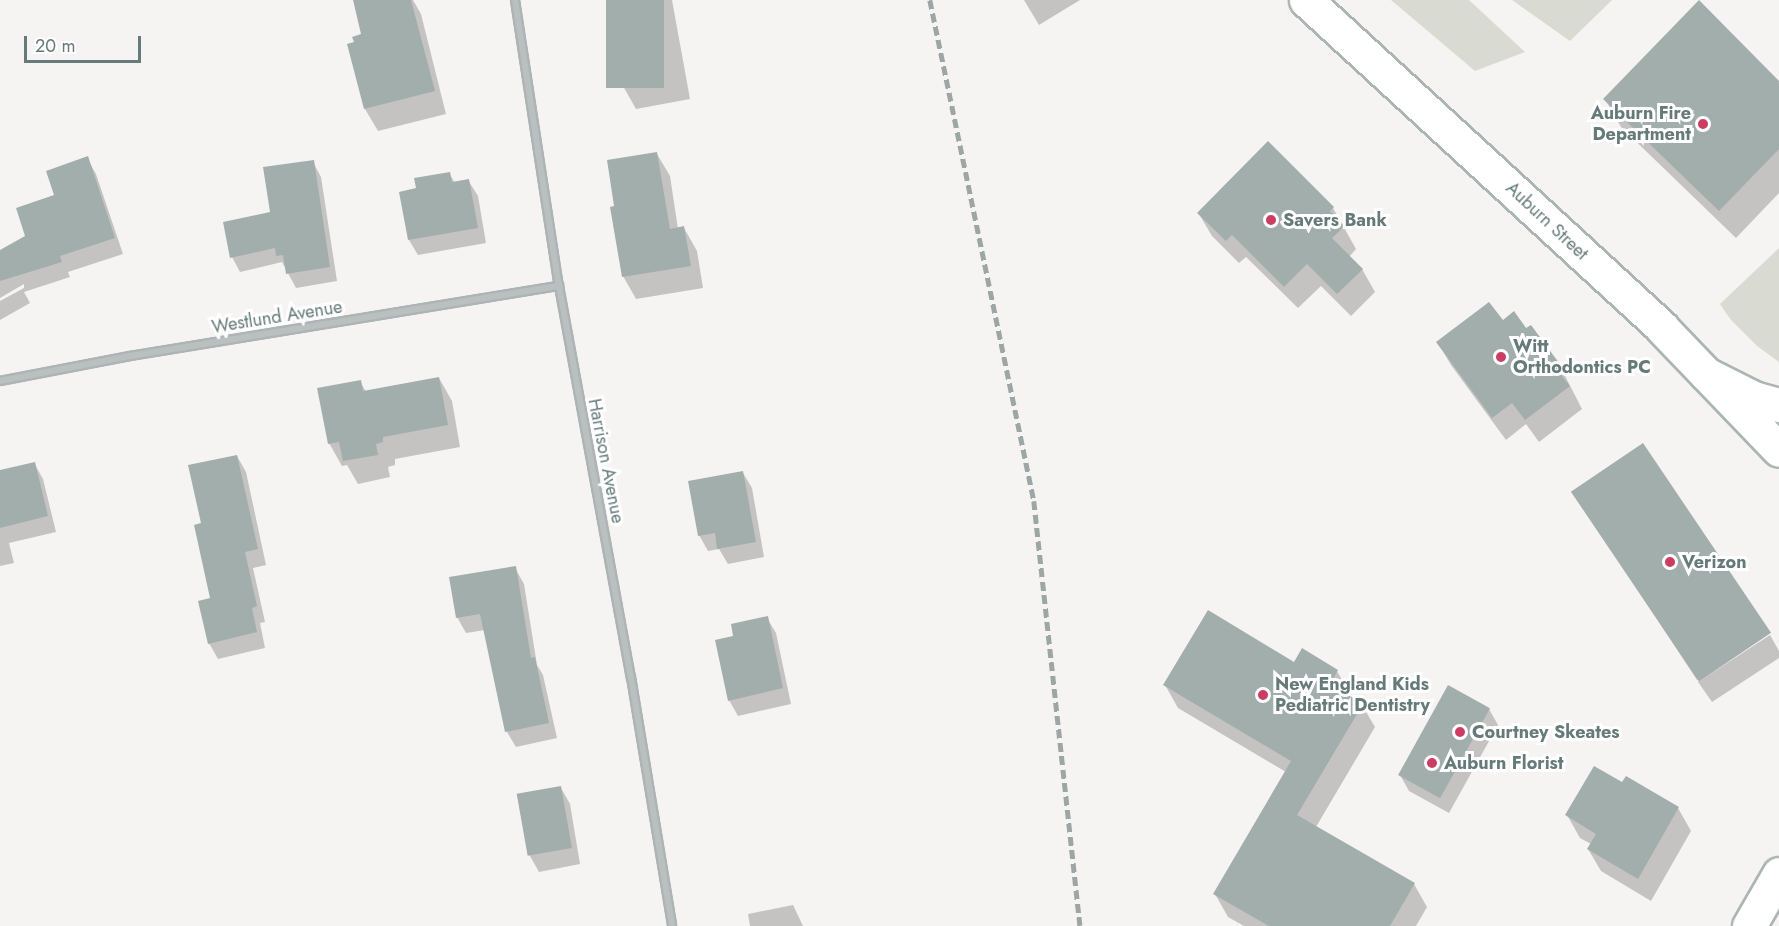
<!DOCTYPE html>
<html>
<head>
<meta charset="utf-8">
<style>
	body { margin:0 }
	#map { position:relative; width:1779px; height:926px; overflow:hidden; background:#f6f4f3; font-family:Jost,sans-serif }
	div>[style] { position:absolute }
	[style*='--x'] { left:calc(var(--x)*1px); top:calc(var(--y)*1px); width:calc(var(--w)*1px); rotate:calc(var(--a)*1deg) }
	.green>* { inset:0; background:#d9dad2 }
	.shadow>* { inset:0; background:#0003 }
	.building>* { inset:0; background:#a1aeac; transform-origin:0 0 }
	.roads { filter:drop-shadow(2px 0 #acb5b4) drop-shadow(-2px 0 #acb5b4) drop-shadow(0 2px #acb5b4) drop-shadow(0 -2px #acb5b4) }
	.street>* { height:6px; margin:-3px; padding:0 3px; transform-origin:3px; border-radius:3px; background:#b9c0bf }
	.secondary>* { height:33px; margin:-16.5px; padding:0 16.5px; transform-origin:16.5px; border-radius:16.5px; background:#fff }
	.primary>* { height:33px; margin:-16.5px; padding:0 16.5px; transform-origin:16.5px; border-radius:16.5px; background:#fff }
	.rail>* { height:4.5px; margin-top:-2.25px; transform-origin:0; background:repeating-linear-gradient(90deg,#9ca6a5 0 9px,transparent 0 13.5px) }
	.dots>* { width:16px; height:16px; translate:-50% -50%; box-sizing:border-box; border:3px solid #fff; border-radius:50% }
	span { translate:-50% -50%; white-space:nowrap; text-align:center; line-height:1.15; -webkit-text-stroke:6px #fff; paint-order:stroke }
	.poi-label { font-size:18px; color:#657a79; font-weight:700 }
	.right { translate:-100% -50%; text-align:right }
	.left { translate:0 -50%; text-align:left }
	.street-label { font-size:18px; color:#657a79 }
	.scale { position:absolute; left:24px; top:36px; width:117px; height:27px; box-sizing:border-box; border:3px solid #657a79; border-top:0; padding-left:8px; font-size:18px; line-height:21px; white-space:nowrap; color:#657a79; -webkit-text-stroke:4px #fff; paint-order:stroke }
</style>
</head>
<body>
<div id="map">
	<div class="green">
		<i style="clip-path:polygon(1391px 0,1469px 0,1525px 52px,1475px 71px)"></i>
		<i style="clip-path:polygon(1512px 0,1612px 0,1570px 41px)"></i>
		<i style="clip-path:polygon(1779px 248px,1779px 362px,1757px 346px,1731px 320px,1720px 304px)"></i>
	</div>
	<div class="shadow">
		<i style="clip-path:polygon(375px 0,413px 0,421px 14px,446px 114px,378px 131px,365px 109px,355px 43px,363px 35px)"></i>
		<i style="clip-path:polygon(607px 0,672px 0,690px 99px,636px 109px,623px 86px)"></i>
		<i style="clip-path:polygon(1024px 0,1080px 0,1039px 25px)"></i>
		<i style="clip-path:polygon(1779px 84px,1779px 193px,1736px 238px,1621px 127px,1605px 99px)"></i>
		<i style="clip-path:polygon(1268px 143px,1333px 208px,1356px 249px,1349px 257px,1362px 269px,1375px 292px,1351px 316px,1321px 286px,1298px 308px,1246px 257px,1239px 263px,1212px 236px,1199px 214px)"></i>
		<i style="clip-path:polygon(657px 154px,670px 176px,678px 229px,684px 228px,697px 251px,703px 288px,636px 299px,623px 276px,616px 207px)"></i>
		<i style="clip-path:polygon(87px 158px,96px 174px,123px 254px,68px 272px,70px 277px,24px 292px,30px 303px,0 320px,0 301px,24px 288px,24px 284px,0 298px,0 252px,27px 236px)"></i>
		<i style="clip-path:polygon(313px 162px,321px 177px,337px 281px,296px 288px,282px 262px,240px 272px,232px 257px)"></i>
		<i style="clip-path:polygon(449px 173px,455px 183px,468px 180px,478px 196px,486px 243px,418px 255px,409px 240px,417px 189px)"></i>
		<i style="clip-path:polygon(1502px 322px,1526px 330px,1561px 368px,1582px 409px,1539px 442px,1526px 424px,1506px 440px,1451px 365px,1438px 343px)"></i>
		<i style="clip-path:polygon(439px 378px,452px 401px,460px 447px,395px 459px,395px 465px,388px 467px,390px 477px,358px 484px,347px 465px,342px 466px,329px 443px,360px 381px,366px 392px)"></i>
		<i style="clip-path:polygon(237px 456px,246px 472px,266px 565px,253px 568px,265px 622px,260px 623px,265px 648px,218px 659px,209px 643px,212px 599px,203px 524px)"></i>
		<i style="clip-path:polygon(34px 463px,43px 479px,56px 532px,9px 543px,14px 563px,0 566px,0 471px)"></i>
		<i style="clip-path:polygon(743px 473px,752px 488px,764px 557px,728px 564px,719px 549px,708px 551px,699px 535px)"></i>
		<i style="clip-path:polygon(1573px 492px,1768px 632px,1697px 680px)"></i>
		<i style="clip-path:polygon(515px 568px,524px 584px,537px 665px,543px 675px,557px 738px,516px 747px,507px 732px,485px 630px,466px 633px,457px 617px)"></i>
		<i style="clip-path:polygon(767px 618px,776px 633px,791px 704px,738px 716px,729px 700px,735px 637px)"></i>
		<i style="clip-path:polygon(1770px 635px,1779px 651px,1779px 658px,1712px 702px,1698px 682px)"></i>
		<i style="clip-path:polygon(1294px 664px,1337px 671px,1350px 694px,1348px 697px,1362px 705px,1375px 727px,1316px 827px,1414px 884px,1427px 907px,1416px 926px,1244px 926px,1228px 917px,1215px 894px,1286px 772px,1178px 708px,1165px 685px)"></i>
		<i style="clip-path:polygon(1489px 709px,1498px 725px,1449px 813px,1409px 791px,1400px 775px)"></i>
		<i style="clip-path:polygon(1626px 778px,1678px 808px,1691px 831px,1651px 901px,1601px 871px,1588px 849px,1591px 844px,1580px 838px,1567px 815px,1623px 784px)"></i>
		<i style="clip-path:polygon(561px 788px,570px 804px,580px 864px,539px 872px,530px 856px,519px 795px)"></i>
		<i style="clip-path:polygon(793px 905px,803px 926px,750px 926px,748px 914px)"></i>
	</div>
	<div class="building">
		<i style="clip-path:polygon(353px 0,411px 0,435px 91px,364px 109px,347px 44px,354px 42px,352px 37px,361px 34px)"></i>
		<i style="left:606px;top:0;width:58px;height:88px"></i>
		<i style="clip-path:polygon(1699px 0,1779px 81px,1779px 149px,1719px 211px,1603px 99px)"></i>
		<i style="clip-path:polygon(1268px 141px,1334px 207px,1330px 211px,1345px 226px,1332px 238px,1363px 269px,1337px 294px,1307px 264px,1284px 287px,1232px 235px,1226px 241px,1197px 213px)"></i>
		<i style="clip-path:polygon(657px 152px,670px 229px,684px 226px,691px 266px,622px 277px,610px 207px,614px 206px,607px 160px)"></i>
		<i style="clip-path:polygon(88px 156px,115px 238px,60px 256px,62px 262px,0 281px,0 250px,25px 236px,16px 208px,54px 195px,46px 171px)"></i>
		<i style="clip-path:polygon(314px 160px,330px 267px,286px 274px,283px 255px,276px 256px,275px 248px,230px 258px,223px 222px,270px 212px,263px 167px)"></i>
		<i style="clip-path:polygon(450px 172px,452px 182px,469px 179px,478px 228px,408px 240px,399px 192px,416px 188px,414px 178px)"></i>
		<i style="clip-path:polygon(1489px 302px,1503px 320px,1514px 311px,1526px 328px,1531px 325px,1562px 367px,1557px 370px,1570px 386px,1525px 420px,1512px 403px,1492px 418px,1436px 342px)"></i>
		<i style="clip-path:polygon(439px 377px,448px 425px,383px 437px,383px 442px,376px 444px,378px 455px,343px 461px,339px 442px,328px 444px,317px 388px,361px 380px,363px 391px)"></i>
		<i style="left:1643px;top:443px;width:229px;height:87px;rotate:56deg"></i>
		<i style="clip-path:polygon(237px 455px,258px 549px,245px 552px,257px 606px,252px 608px,257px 632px,208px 644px,198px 601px,210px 598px,194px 525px,201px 523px,188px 465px)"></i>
		<i style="clip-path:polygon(35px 462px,48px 516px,0 528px,0 470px)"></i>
		<i style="clip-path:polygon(743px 471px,756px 542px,717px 549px,715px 533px,698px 536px,688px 481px)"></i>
		<i style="clip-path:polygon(516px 566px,531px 658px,535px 657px,549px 723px,505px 732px,480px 614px,456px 618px,449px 577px)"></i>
		<i style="clip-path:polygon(1208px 610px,1294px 662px,1302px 648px,1338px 670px,1330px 684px,1363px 704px,1297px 815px,1415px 883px,1390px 926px,1269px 926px,1213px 894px,1291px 761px,1163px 685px)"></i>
		<i style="clip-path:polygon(768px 616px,783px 688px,728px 701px,715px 640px,733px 636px,731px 624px)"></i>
		<i style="left:1448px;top:685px;width:48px;height:103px;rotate:29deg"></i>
		<i style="clip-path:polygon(1594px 766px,1622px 782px,1626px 776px,1679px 807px,1638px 879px,1587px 849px,1596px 834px,1565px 815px)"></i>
		<i style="left:561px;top:786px;width:63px;height:45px;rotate:80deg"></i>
	</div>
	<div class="roads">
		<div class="street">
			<i style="--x:515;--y:0;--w:289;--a:81.3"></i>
			<i style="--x:559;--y:286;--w:398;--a:79.6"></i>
			<i style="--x:631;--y:677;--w:252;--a:80.6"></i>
			<i style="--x:0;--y:381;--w:132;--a:-10.9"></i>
			<i style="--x:130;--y:356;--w:435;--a:-9.3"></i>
		</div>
		<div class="secondary">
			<i style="--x:1306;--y:0;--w:483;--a:42.6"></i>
			<i style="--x:1661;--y:327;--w:170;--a:46.2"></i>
		</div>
		<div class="primary">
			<i style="--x:1706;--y:374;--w:54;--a:26.6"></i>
			<i style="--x:1754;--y:398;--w:26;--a:16"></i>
			<i style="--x:1749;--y:926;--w:60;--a:-60"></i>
		</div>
	</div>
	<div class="rail">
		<i style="--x:930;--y:0;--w:512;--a:78.27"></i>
		<i style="--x:1034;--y:501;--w:427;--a:83.8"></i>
	</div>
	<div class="dots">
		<i style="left:1703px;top:124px;background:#cb3d63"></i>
		<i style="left:1271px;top:220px;background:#cb3d63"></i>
		<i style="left:1501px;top:357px;background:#cb3d63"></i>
		<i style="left:1670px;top:562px;background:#cb3d63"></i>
		<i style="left:1263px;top:695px;background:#cb3d63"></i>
		<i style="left:1460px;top:732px;background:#cb3d63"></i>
		<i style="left:1432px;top:763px;background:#cb3d63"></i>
	</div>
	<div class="poi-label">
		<span class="right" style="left:1691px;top:124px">Auburn Fire<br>Department</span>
		<span class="left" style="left:1283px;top:220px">Savers Bank</span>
		<span class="left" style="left:1513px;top:357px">Witt<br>Orthodontics PC</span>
		<span class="left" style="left:1682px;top:562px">Verizon</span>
		<span class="left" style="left:1275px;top:695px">New England Kids<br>Pediatric Dentistry</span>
		<span class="left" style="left:1472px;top:732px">Courtney Skeates</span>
		<span class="left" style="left:1444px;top:763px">Auburn Florist</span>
	</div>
	<div class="street-label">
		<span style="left:1547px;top:221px;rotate:43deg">Auburn Street</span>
		<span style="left:277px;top:317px;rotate:-9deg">Westlund Avenue</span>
		<span style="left:606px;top:461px;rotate:79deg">Harrison Avenue</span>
	</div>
	<div class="scale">20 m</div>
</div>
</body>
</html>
